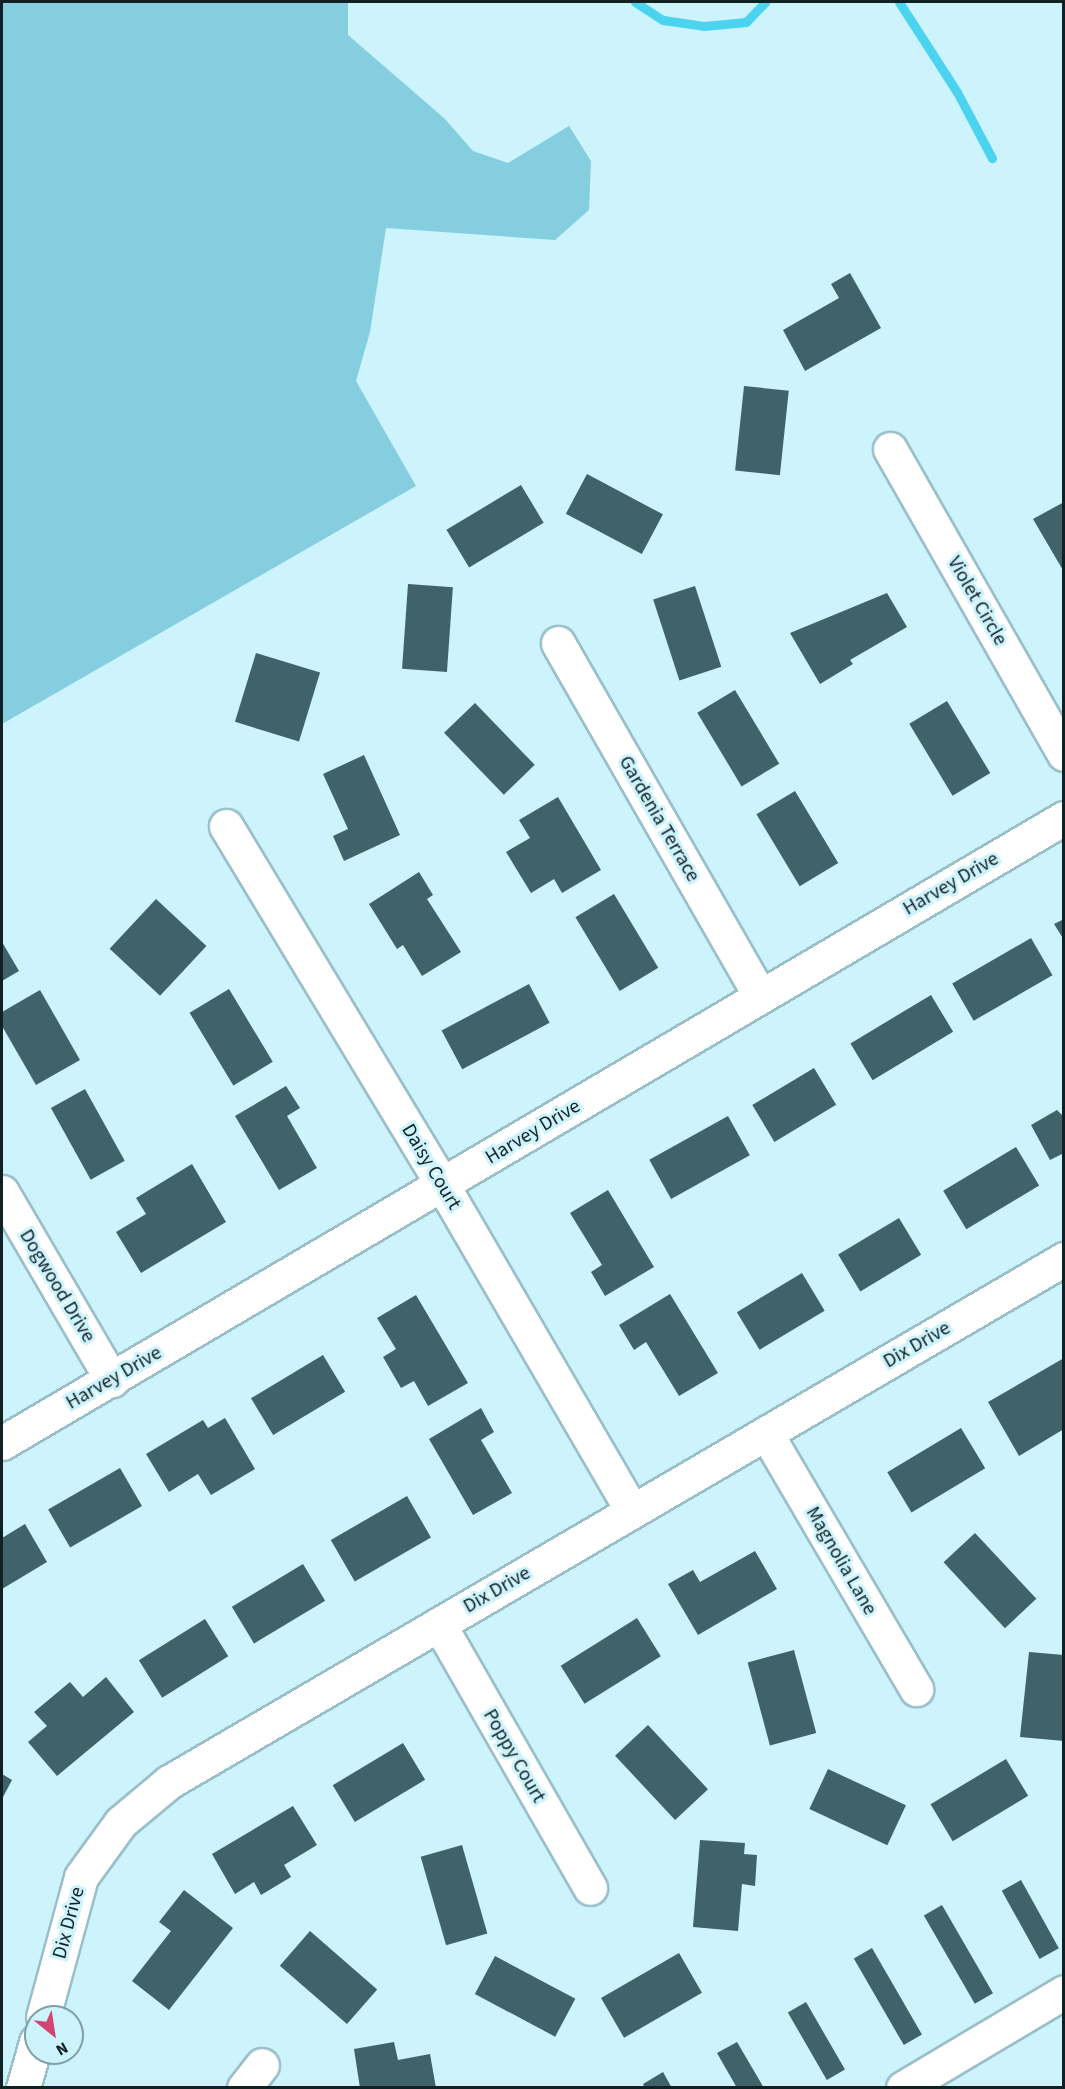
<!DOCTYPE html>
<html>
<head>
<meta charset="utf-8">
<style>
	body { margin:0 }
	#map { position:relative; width:1065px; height:2089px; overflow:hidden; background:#cdf3fd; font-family:"Source Sans 3",sans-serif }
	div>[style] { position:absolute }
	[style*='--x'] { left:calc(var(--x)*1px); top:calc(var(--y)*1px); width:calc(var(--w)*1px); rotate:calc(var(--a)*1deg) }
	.green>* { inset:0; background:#84cee0 }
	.stream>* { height:9px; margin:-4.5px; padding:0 4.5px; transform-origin:4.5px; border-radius:4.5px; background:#4bd3ef }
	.building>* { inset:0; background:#40626b; transform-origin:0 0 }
	.roads { filter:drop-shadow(2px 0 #9abfc8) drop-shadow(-2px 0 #9abfc8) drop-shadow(0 2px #9abfc8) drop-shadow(0 -2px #9abfc8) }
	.minor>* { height:33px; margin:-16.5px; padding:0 16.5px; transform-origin:16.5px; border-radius:16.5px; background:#fff }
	span { translate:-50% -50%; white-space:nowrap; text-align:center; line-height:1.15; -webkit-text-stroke:6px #cdf3fd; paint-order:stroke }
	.street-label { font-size:20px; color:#112023 }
	.frame { position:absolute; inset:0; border:3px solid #112023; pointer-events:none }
	.north { position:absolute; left:24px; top:2005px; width:60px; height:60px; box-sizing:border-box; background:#cdf3fd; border:2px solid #829fa6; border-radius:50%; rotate:150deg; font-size:16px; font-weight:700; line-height:24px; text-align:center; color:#112023 }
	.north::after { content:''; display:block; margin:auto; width:21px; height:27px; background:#d24573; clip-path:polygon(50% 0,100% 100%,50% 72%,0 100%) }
</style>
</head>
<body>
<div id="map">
	<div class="green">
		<i style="clip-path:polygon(2px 2px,348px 2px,348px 35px,444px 118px,473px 151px,508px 163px,569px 126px,591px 161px,589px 210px,555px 240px,386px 228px,370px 332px,356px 381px,416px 486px,2px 724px)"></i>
	</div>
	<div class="stream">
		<i style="--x:635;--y:2;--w:33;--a:33"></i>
		<i style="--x:663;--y:20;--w:41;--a:8.3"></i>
		<i style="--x:704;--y:26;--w:42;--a:-5.4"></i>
		<i style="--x:746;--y:22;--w:28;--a:-46"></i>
		<i style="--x:899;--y:2;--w:107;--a:57.2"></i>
		<i style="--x:957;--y:92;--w:75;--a:62.1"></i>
	</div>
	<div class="building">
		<i style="clip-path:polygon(850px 273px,881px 328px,805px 371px,783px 330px,839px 298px,831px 284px)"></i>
		<i style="left:744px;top:386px;width:45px;height:85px;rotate:6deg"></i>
		<i style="left:587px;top:474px;width:86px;height:45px;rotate:28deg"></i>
		<i style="left:521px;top:485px;width:44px;height:87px;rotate:59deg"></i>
		<i style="clip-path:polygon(1064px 502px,1064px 572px,1033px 519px)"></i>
		<i style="left:408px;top:584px;width:45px;height:85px;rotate:4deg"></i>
		<i style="left:695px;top:586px;width:85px;height:44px;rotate:72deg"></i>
		<i style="clip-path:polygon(887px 593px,907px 627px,850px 660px,853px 664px,820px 684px,790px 633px)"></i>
		<i style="left:256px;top:653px;width:67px;height:72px;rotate:17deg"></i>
		<i style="left:735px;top:690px;width:86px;height:44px;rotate:59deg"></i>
		<i style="left:947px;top:701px;width:84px;height:44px;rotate:59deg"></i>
		<i style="left:475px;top:703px;width:86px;height:43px;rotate:46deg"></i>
		<i style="clip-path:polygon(364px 755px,400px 835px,344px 861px,333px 836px,348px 829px,323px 774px)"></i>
		<i style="left:795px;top:791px;width:84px;height:45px;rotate:59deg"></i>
		<i style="clip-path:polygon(558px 797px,601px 870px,562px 893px,554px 879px,531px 893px,506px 852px,530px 838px,519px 820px)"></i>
		<i style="clip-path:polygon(419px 872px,433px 895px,427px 899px,461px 952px,422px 976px,403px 945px,397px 949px,369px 904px)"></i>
		<i style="left:614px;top:894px;width:86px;height:45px;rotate:59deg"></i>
		<i style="left:156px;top:899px;width:69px;height:68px;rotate:43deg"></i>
		<i style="clip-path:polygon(1064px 919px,1064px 940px,1054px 924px)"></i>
		<i style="left:1031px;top:938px;width:43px;height:91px;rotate:60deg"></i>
		<i style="clip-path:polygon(2px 942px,19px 971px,2px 981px)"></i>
		<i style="left:529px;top:984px;width:44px;height:99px;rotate:62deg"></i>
		<i style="left:229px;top:989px;width:85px;height:46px;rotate:59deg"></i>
		<i style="clip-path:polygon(40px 990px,80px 1060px,36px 1085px,2px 1026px,2px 1012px)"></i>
		<i style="left:931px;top:995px;width:43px;height:94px;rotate:59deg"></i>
		<i style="left:814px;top:1068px;width:43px;height:72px;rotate:59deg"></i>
		<i style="clip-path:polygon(286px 1086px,300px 1108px,287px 1116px,317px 1168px,279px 1190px,235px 1116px)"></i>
		<i style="left:85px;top:1089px;width:82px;height:39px;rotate:61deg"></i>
		<i style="clip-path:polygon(1057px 1110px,1064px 1117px,1064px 1153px,1050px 1160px,1031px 1125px)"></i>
		<i style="left:728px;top:1116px;width:45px;height:90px;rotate:61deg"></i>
		<i style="left:1016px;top:1147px;width:45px;height:85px;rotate:59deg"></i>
		<i style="clip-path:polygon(192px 1164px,226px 1222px,141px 1273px,116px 1232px,146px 1214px,136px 1198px)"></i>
		<i style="clip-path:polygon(608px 1190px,654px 1267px,605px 1296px,591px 1272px,602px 1265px,570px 1213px)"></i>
		<i style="left:899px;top:1218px;width:43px;height:71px;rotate:59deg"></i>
		<i style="left:802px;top:1273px;width:44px;height:76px;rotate:59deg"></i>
		<i style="clip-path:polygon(670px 1294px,718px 1373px,679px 1396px,646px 1342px,634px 1350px,619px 1325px)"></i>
		<i style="clip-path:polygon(416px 1295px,468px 1383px,428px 1406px,414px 1381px,401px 1388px,383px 1357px,396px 1349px,377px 1318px)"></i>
		<i style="left:323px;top:1355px;width:43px;height:84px;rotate:59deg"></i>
		<i style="clip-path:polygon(1064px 1358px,1064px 1429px,1019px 1456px,988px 1402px)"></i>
		<i style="clip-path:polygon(481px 1408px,494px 1432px,481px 1440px,512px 1493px,473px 1515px,429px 1439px)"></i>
		<i style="clip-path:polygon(225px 1418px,255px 1469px,211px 1495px,198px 1474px,169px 1492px,146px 1454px,203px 1420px,208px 1428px)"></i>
		<i style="left:961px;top:1428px;width:47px;height:86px;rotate:59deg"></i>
		<i style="left:120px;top:1468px;width:44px;height:83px;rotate:60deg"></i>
		<i style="left:407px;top:1496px;width:48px;height:88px;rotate:60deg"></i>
		<i style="clip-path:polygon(25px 1524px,47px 1562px,2px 1589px,2px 1538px)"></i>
		<i style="left:975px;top:1533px;width:90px;height:43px;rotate:47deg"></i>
		<i style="clip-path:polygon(755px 1551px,777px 1589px,698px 1635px,668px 1584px,693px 1570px,700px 1582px)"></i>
		<i style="left:303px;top:1564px;width:43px;height:83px;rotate:59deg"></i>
		<i style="left:637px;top:1618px;width:45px;height:90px;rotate:58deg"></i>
		<i style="left:205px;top:1619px;width:44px;height:78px;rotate:58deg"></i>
		<i style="left:794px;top:1650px;width:86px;height:48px;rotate:75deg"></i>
		<i style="clip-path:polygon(1029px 1652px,1064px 1655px,1064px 1741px,1020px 1737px)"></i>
		<i style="clip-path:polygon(106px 1677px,134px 1712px,57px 1776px,28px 1742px,47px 1726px,34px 1712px,70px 1682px,83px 1697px)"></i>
		<i style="left:648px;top:1725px;width:88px;height:45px;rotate:47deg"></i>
		<i style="left:403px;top:1743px;width:43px;height:82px;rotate:59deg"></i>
		<i style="left:1006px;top:1759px;width:43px;height:88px;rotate:59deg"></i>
		<i style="left:828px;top:1769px;width:86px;height:44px;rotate:25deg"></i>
		<i style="clip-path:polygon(2px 1774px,12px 1780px,2px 1799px)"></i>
		<i style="clip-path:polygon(293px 1806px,317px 1845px,284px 1865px,291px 1877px,261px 1895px,254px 1882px,235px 1894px,212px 1854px)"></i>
		<i style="clip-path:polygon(700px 1840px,745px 1843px,744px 1854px,757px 1855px,755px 1886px,742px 1884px,738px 1931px,693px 1927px)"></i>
		<i style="left:462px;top:1845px;width:92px;height:43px;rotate:74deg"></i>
		<i style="left:1021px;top:1880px;width:78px;height:22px;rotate:61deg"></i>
		<i style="clip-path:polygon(184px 1890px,233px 1928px,169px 2010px,132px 1981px,171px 1931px,159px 1922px)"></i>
		<i style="left:942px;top:1905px;width:102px;height:21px;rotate:60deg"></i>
		<i style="left:310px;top:1931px;width:89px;height:46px;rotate:41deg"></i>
		<i style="left:872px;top:1948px;width:100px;height:21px;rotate:60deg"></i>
		<i style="left:679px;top:1953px;width:46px;height:90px;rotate:60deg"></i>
		<i style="left:495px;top:1956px;width:91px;height:43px;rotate:28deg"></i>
		<i style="left:806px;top:2002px;width:78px;height:21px;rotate:60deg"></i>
		<i style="clip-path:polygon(394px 2042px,398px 2060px,430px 2054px,436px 2088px,360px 2088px,354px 2049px)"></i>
		<i style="clip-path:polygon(737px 2042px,764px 2088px,737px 2088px,717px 2053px)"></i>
		<i style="clip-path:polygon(663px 2072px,672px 2088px,645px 2088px,643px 2084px)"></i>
	</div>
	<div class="roads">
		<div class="minor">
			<i style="--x:890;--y:449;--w:351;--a:60.3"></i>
			<i style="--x:558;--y:643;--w:407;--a:60.2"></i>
			<i style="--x:226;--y:826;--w:420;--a:58.9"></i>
			<i style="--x:443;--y:1186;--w:376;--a:59.8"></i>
			<i style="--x:2;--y:1192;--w:218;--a:59.7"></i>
			<i style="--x:766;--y:1433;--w:297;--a:59.6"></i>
			<i style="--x:2;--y:1443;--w:1232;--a:-30.48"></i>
			<i style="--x:439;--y:1624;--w:304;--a:60.2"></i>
			<i style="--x:43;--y:2017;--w:145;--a:-74.8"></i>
			<i style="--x:81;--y:1877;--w:68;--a:-54"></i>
			<i style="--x:121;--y:1822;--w:62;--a:-39.8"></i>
			<i style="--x:169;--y:1782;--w:1037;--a:-30.3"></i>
			<i style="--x:23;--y:2088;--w:48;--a:-74.2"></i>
			<i style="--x:244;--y:2088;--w:29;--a:-52"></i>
			<i style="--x:903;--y:2088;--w:187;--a:-30.8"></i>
		</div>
	</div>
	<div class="street-label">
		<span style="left:977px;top:601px;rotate:60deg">Violet Circle</span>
		<span style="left:659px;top:819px;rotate:60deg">Gardenia Terrace</span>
		<span style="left:951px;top:884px;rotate:-30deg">Harvey Drive</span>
		<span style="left:533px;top:1132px;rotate:-31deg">Harvey Drive</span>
		<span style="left:431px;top:1167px;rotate:59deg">Daisy Court</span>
		<span style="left:57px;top:1286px;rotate:59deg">Dogwood Drive</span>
		<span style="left:917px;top:1345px;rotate:-30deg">Dix Drive</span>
		<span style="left:114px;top:1378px;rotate:-30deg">Harvey Drive</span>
		<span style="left:841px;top:1561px;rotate:60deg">Magnolia Lane</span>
		<span style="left:497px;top:1590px;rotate:-30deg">Dix Drive</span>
		<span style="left:514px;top:1756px;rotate:60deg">Poppy Court</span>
		<span style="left:69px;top:1923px;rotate:-75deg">Dix Drive</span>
	</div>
	<div class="frame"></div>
	<div class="north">N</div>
</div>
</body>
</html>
